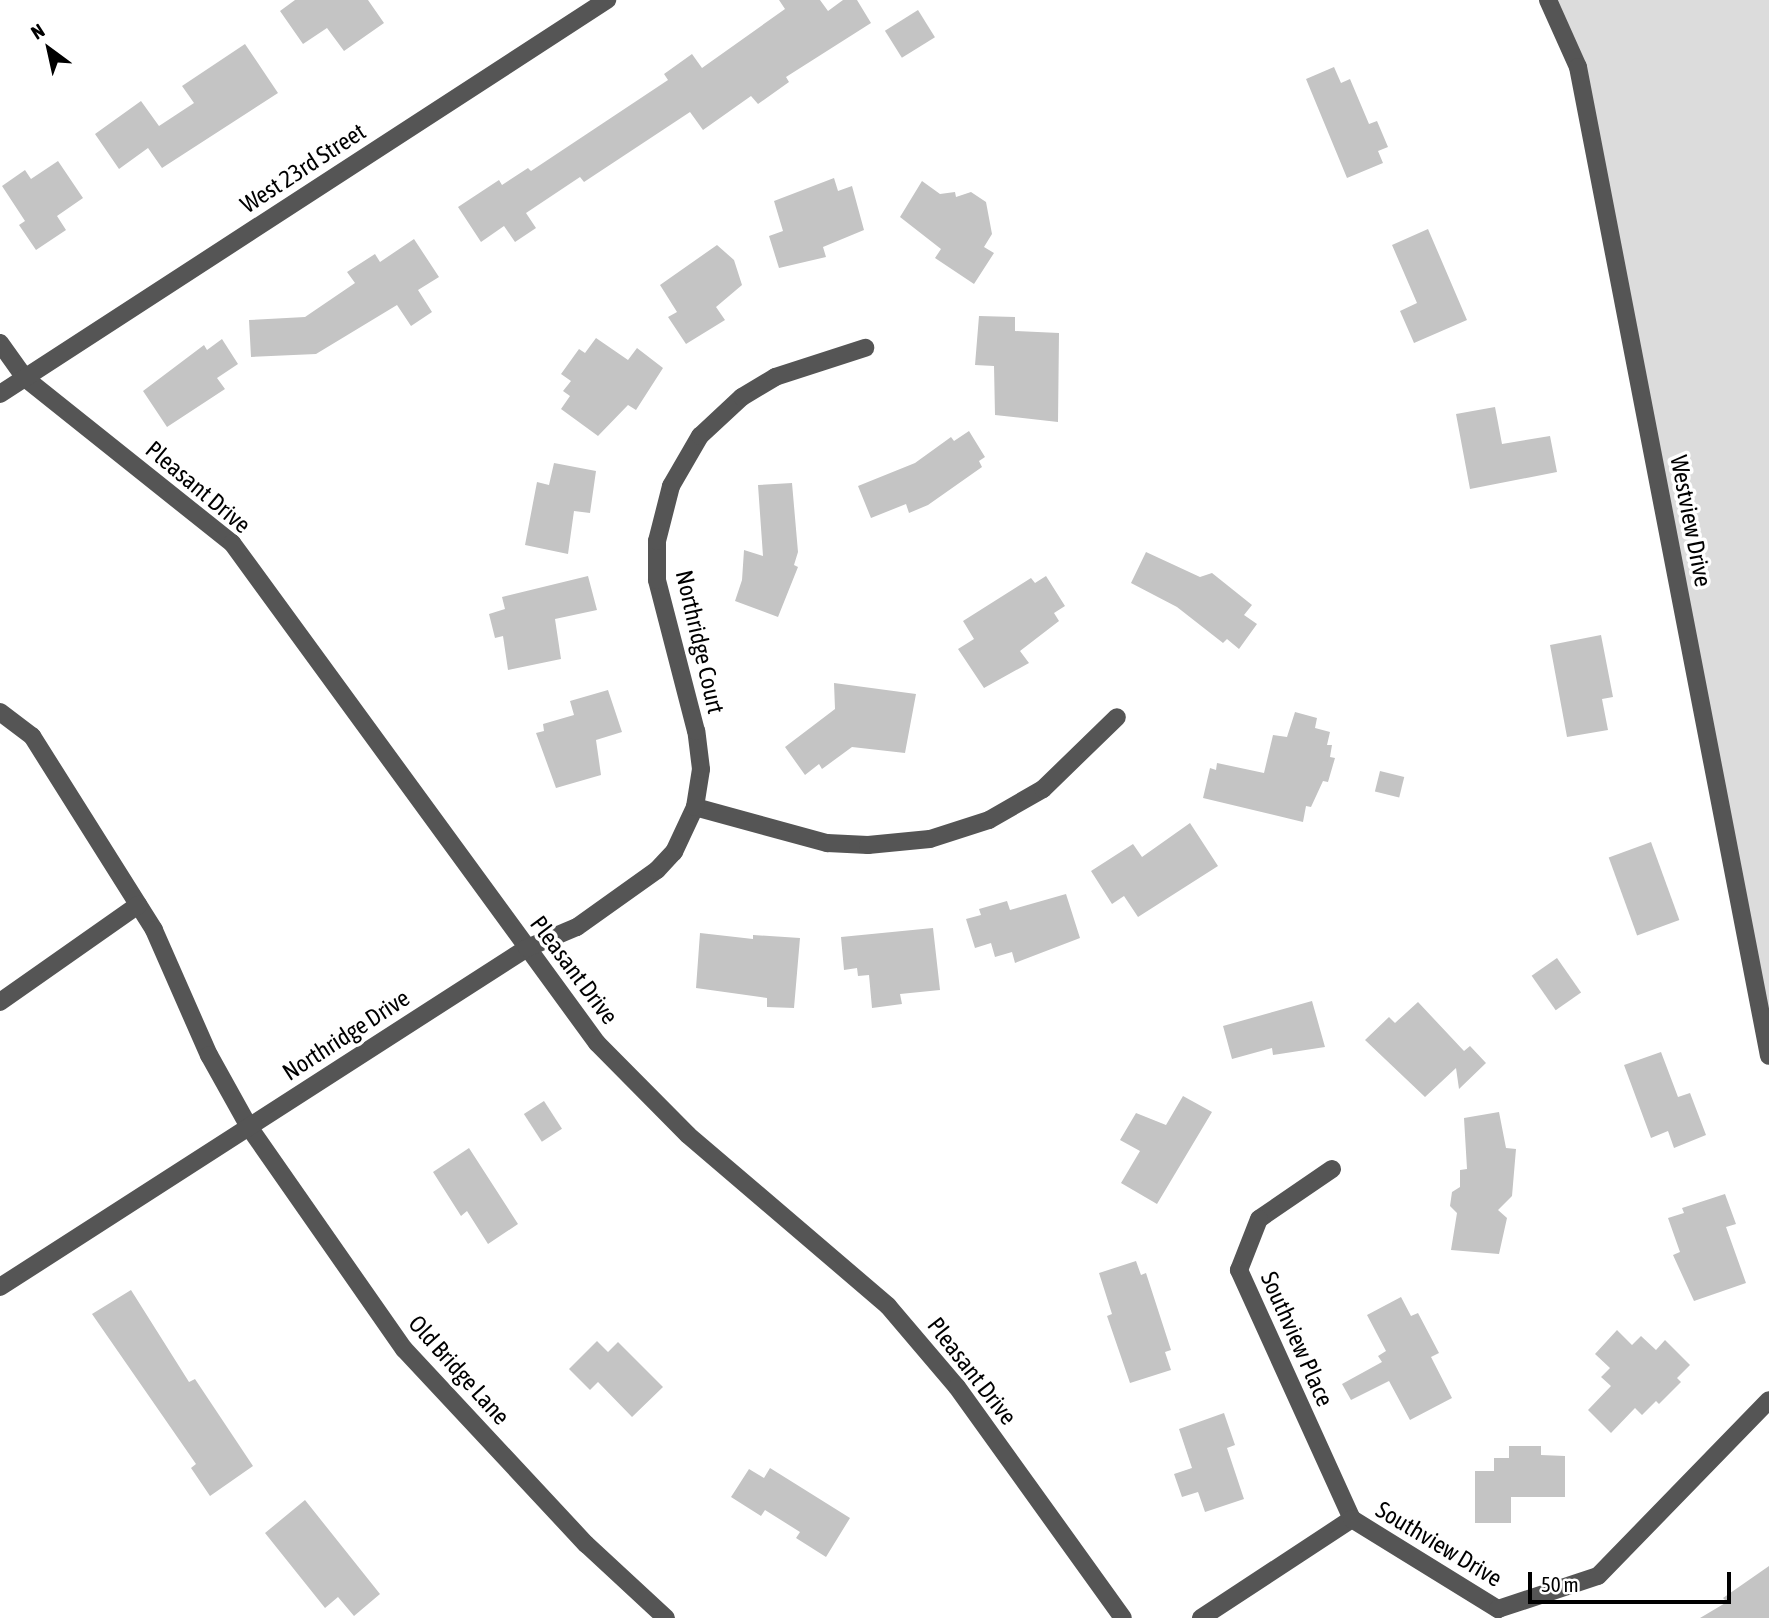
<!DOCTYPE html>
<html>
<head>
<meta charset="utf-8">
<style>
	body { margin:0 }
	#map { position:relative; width:1769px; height:1618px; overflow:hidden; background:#fff; font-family:"Asap Condensed",sans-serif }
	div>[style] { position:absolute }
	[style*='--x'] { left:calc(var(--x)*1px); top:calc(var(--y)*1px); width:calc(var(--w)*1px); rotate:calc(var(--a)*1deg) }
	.green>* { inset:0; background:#dcdcdc }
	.building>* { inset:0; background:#c4c4c4; transform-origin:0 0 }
	.minor>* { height:18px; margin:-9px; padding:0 9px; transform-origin:9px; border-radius:9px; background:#555 }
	span { translate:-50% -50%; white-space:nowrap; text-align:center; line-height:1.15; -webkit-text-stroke:7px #fff; paint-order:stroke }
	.street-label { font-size:24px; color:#000 }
	.north { position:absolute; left:14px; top:14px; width:70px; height:70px; -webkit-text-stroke:5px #fff; paint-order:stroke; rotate:327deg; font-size:19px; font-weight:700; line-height:28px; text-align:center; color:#000 }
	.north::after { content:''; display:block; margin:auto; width:24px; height:32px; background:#000; clip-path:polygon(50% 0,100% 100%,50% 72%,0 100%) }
	.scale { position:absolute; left:1528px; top:1572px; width:203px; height:32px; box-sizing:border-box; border:4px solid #000; border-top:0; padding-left:9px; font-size:21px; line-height:24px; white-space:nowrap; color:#000; -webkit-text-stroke:5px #fff; paint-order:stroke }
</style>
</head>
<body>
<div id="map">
	<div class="green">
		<i style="clip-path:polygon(1548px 0,1769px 0,1769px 1056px,1578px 67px)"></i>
	</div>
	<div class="building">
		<i style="clip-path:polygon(295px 0,368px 0,384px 23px,344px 51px,327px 28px,303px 44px,280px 11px)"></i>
		<i style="clip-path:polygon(779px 0,820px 0,828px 11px,843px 0,857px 0,871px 23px,786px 77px,789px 82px,758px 104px,751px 96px,703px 130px,690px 112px,584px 182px,580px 177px,526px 213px,536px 228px,515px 242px,504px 226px,481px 242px,458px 207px,499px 180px,502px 185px,528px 168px,531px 171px,668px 80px,664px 74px,692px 54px,702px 68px,785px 9px)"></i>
		<i style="left:918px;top:10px;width:32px;height:39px;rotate:58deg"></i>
		<i style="clip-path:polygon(245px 44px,278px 93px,162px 168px,148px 148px,119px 169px,95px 134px,141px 101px,159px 126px,194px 103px,182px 86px)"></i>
		<i style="clip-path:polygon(1334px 67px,1341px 83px,1350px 79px,1369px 124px,1377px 121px,1388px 147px,1378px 151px,1383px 163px,1347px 178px,1306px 79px)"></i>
		<i style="clip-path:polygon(58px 161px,83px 198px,57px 216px,66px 230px,36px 250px,19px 225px,25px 221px,2px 186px,25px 170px,31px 179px)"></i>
		<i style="clip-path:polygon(834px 178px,838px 191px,852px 186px,864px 230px,823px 247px,826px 257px,779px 268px,769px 236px,783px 231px,774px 201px)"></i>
		<i style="clip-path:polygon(922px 181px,940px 194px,955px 192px,956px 197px,971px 192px,986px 202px,992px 234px,984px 247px,994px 253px,974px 284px,935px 258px,941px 249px,900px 217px)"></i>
		<i style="clip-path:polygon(1428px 229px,1467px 320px,1414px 343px,1400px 311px,1417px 303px,1392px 245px)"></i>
		<i style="clip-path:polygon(414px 239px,439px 277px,418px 290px,432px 312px,411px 326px,397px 305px,316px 354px,251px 357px,249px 320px,305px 317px,355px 283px,347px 272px,375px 254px,380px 262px)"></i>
		<i style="clip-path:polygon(717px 245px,734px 260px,742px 285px,716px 307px,725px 320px,686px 344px,668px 317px,677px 312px,660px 285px)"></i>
		<i style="clip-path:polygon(979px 316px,1015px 317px,1015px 331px,1059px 333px,1058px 422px,995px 415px,994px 366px,975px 365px)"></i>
		<i style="clip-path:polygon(596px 338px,628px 360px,637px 348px,663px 368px,636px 410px,628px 405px,598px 436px,561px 409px,570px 396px,563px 391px,571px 381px,561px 374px,579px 349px,585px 353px)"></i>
		<i style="clip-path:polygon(222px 339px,238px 364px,217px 378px,225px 389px,167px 427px,143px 391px,204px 345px,207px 350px)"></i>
		<i style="clip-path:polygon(1495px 407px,1502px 444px,1550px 436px,1557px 472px,1470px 489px,1456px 414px)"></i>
		<i style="clip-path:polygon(969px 431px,985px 457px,979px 461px,982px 467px,928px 505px,909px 513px,906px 504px,871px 518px,858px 486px,915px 463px,951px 437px,954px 441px)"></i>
		<i style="clip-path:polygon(554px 463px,596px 471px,590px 513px,574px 511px,568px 554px,525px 545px,537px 482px,549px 485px)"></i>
		<i style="clip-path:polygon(792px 483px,798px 552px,794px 565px,798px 567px,778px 617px,735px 601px,742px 580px,744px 550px,763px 556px,758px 485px)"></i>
		<i style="clip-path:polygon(1146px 552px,1200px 577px,1212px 573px,1252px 605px,1244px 615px,1257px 624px,1239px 649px,1227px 639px,1223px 643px,1177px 607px,1131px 583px)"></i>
		<i style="clip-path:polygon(588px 576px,597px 610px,555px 619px,561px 659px,508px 670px,503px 636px,495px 638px,489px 614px,505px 609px,502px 597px)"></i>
		<i style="clip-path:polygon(1046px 576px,1065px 606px,1054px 613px,1059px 621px,1020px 651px,1029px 663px,984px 688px,958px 649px,974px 639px,963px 621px,1031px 578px,1035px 583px)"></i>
		<i style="clip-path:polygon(1601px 635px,1613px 697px,1602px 699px,1608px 730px,1567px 737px,1550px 645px)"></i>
		<i style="clip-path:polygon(834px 683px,916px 694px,905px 753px,852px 747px,822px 769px,819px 764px,805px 775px,785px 747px,835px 709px)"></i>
		<i style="clip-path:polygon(608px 690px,622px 732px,596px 740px,601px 775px,556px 788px,536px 733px,544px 731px,543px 724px,574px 715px,570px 701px)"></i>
		<i style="clip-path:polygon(1295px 712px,1317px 718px,1315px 728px,1330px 732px,1327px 745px,1332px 745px,1330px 757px,1335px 758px,1328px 782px,1323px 781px,1311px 807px,1306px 806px,1303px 822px,1203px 798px,1210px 768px,1216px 770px,1217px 763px,1264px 773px,1273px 735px,1287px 737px)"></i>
		<i style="left:1380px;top:771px;width:25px;height:21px;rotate:14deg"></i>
		<i style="clip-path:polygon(1190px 823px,1218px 866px,1138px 917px,1124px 896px,1112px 904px,1091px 871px,1133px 844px,1142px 857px)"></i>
		<i style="left:1651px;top:842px;width:83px;height:45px;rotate:70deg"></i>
		<i style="clip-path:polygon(1066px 894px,1080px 938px,1015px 963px,1012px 952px,995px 957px,991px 943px,975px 948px,966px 919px,981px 915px,979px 909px,1007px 901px,1010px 910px)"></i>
		<i style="clip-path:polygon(933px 928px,940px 990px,900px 994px,902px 1004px,872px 1008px,869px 975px,858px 976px,857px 968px,844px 970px,841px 937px)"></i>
		<i style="clip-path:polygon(700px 933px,753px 939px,753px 935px,800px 938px,794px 1008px,767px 1007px,767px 998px,696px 988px)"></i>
		<i style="left:1557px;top:958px;width:42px;height:31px;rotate:55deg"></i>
		<i style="clip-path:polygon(1312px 1001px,1325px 1047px,1273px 1055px,1272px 1048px,1232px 1059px,1223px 1026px)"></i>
		<i style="clip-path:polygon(1418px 1002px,1464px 1051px,1470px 1046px,1486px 1063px,1459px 1089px,1456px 1068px,1425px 1097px,1365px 1040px,1389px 1017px,1395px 1023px)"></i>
		<i style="clip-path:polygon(1661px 1052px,1678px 1097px,1690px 1093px,1706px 1135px,1674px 1148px,1668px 1131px,1651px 1138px,1624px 1065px)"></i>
		<i style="clip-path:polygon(1183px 1096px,1212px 1112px,1157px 1204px,1121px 1183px,1140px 1151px,1120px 1140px,1136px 1113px,1166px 1125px)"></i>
		<i style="left:544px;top:1101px;width:33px;height:24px;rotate:57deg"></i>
		<i style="clip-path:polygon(1499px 1112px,1506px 1148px,1516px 1149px,1512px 1196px,1498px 1210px,1507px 1218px,1499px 1254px,1451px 1250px,1457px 1213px,1450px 1206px,1452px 1192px,1460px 1187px,1460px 1170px,1467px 1169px,1464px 1118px)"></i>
		<i style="clip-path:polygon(469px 1148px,518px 1224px,488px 1244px,467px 1211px,461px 1216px,433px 1172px)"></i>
		<i style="clip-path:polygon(1725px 1194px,1736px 1224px,1726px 1227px,1746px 1283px,1694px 1301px,1673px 1255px,1680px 1252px,1668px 1218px,1684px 1213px,1682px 1208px)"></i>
		<i style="clip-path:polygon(1136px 1261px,1141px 1275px,1146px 1273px,1171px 1350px,1165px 1352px,1171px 1370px,1130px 1383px,1107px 1316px,1112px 1314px,1099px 1273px)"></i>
		<i style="clip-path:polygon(131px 1290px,189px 1382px,195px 1379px,253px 1466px,210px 1496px,191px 1468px,196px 1464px,92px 1314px)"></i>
		<i style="clip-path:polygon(1401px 1297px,1411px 1316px,1418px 1313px,1439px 1353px,1431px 1357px,1452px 1398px,1410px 1420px,1389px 1381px,1351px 1400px,1342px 1384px,1382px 1362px,1378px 1356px,1386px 1351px,1367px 1315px)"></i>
		<i style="clip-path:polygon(1617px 1330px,1632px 1345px,1641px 1336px,1656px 1350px,1665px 1340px,1690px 1365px,1677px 1378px,1681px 1382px,1659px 1404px,1656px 1401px,1642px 1415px,1635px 1408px,1611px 1433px,1588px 1410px,1611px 1386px,1601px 1377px,1610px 1368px,1595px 1354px)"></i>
		<i style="clip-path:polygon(597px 1341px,608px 1352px,618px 1342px,663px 1387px,632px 1417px,598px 1382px,590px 1390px,569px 1369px)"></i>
		<i style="clip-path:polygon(1224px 1413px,1235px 1445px,1227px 1448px,1244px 1499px,1205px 1512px,1198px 1492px,1182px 1497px,1174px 1474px,1192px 1468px,1179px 1429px)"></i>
		<i style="clip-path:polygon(1509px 1446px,1541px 1446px,1541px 1455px,1565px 1456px,1565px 1497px,1511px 1497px,1511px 1523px,1475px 1523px,1475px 1471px,1494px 1471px,1494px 1458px,1509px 1458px)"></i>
		<i style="clip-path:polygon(770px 1468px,850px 1518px,826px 1557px,796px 1538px,800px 1532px,765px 1510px,761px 1516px,731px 1497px,749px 1469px,764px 1478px)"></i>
		<i style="clip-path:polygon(305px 1500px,380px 1594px,354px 1616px,338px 1597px,325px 1608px,265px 1533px)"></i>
		<i style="clip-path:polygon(1769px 1566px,1769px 1618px,1700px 1618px,1727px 1602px,1723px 1598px)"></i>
	</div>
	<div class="minor">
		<i style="--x:1548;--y:0;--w:73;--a:65.9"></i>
		<i style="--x:1578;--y:67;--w:1007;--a:79.07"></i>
		<i style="--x:0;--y:343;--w:43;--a:54.5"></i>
		<i style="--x:25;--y:378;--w:265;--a:38.6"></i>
		<i style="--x:232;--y:543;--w:619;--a:53.87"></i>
		<i style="--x:597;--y:1043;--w:129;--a:45.3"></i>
		<i style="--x:688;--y:1135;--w:263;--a:40.5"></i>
		<i style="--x:888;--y:1306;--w:106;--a:49.6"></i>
		<i style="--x:957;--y:1387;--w:284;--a:54.3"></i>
		<i style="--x:0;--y:394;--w:724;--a:-32.99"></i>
		<i style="--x:0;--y:712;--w:40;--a:37"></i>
		<i style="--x:32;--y:736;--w:229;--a:57.8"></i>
		<i style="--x:154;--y:930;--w:137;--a:66.3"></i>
		<i style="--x:209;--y:1055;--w:82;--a:60.9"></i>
		<i style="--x:249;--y:1127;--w:271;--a:55.1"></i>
		<i style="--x:404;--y:1349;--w:267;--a:47"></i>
		<i style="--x:586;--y:1544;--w:109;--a:42.8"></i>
		<i style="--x:695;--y:807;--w:137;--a:15.3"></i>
		<i style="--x:827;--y:843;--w:41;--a:2.8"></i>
		<i style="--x:868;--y:845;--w:62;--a:-5.5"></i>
		<i style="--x:930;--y:839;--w:62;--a:-17.9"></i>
		<i style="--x:989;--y:820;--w:62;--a:-29.9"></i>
		<i style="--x:1043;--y:789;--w:103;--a:-44.2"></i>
		<i style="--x:0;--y:1002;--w:169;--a:-35.1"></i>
		<i style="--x:1332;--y:1169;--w:88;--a:145.6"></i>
		<i style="--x:1259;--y:1219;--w:55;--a:111.4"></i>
		<i style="--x:1239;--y:1270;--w:273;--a:65.6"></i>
		<i style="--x:0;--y:1287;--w:627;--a:-32.75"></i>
		<i style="--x:527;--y:948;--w:54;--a:-22.8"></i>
		<i style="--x:577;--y:927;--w:98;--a:-35.5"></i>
		<i style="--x:657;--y:870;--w:25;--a:-47"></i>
		<i style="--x:674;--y:852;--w:50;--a:-65"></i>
		<i style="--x:695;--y:807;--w:38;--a:-81"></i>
		<i style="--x:701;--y:769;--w:38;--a:-97"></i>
		<i style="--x:696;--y:731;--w:156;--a:-104.5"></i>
		<i style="--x:657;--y:580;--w:39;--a:-90"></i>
		<i style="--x:657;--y:541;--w:57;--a:-75.7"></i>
		<i style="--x:671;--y:486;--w:58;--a:-59.9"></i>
		<i style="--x:700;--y:436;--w:57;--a:-42.9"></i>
		<i style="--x:742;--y:397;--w:39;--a:-31"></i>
		<i style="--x:775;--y:377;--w:95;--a:-17.9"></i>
		<i style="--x:1201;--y:1618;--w:181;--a:-33.3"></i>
		<i style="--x:1352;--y:1519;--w:172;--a:31.7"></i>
		<i style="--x:1498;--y:1609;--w:105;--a:-18.3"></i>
		<i style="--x:1598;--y:1576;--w:245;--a:-45.8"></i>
	</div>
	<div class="street-label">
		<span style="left:303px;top:168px;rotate:-33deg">West 23rd Street</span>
		<span style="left:198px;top:487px;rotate:40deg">Pleasant Drive</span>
		<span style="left:1691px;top:521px;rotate:79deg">Westview Drive</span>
		<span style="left:700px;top:642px;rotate:77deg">Northridge Court</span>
		<span style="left:574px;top:970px;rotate:53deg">Pleasant Drive</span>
		<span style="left:346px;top:1035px;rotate:-33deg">Northridge Drive</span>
		<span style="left:1297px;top:1339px;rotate:66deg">Southview Place</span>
		<span style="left:459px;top:1370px;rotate:48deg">Old Bridge Lane</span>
		<span style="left:972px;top:1371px;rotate:52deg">Pleasant Drive</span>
		<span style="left:1439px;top:1544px;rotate:31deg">Southview Drive</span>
	</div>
	<div class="north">N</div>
	<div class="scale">50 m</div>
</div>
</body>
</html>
